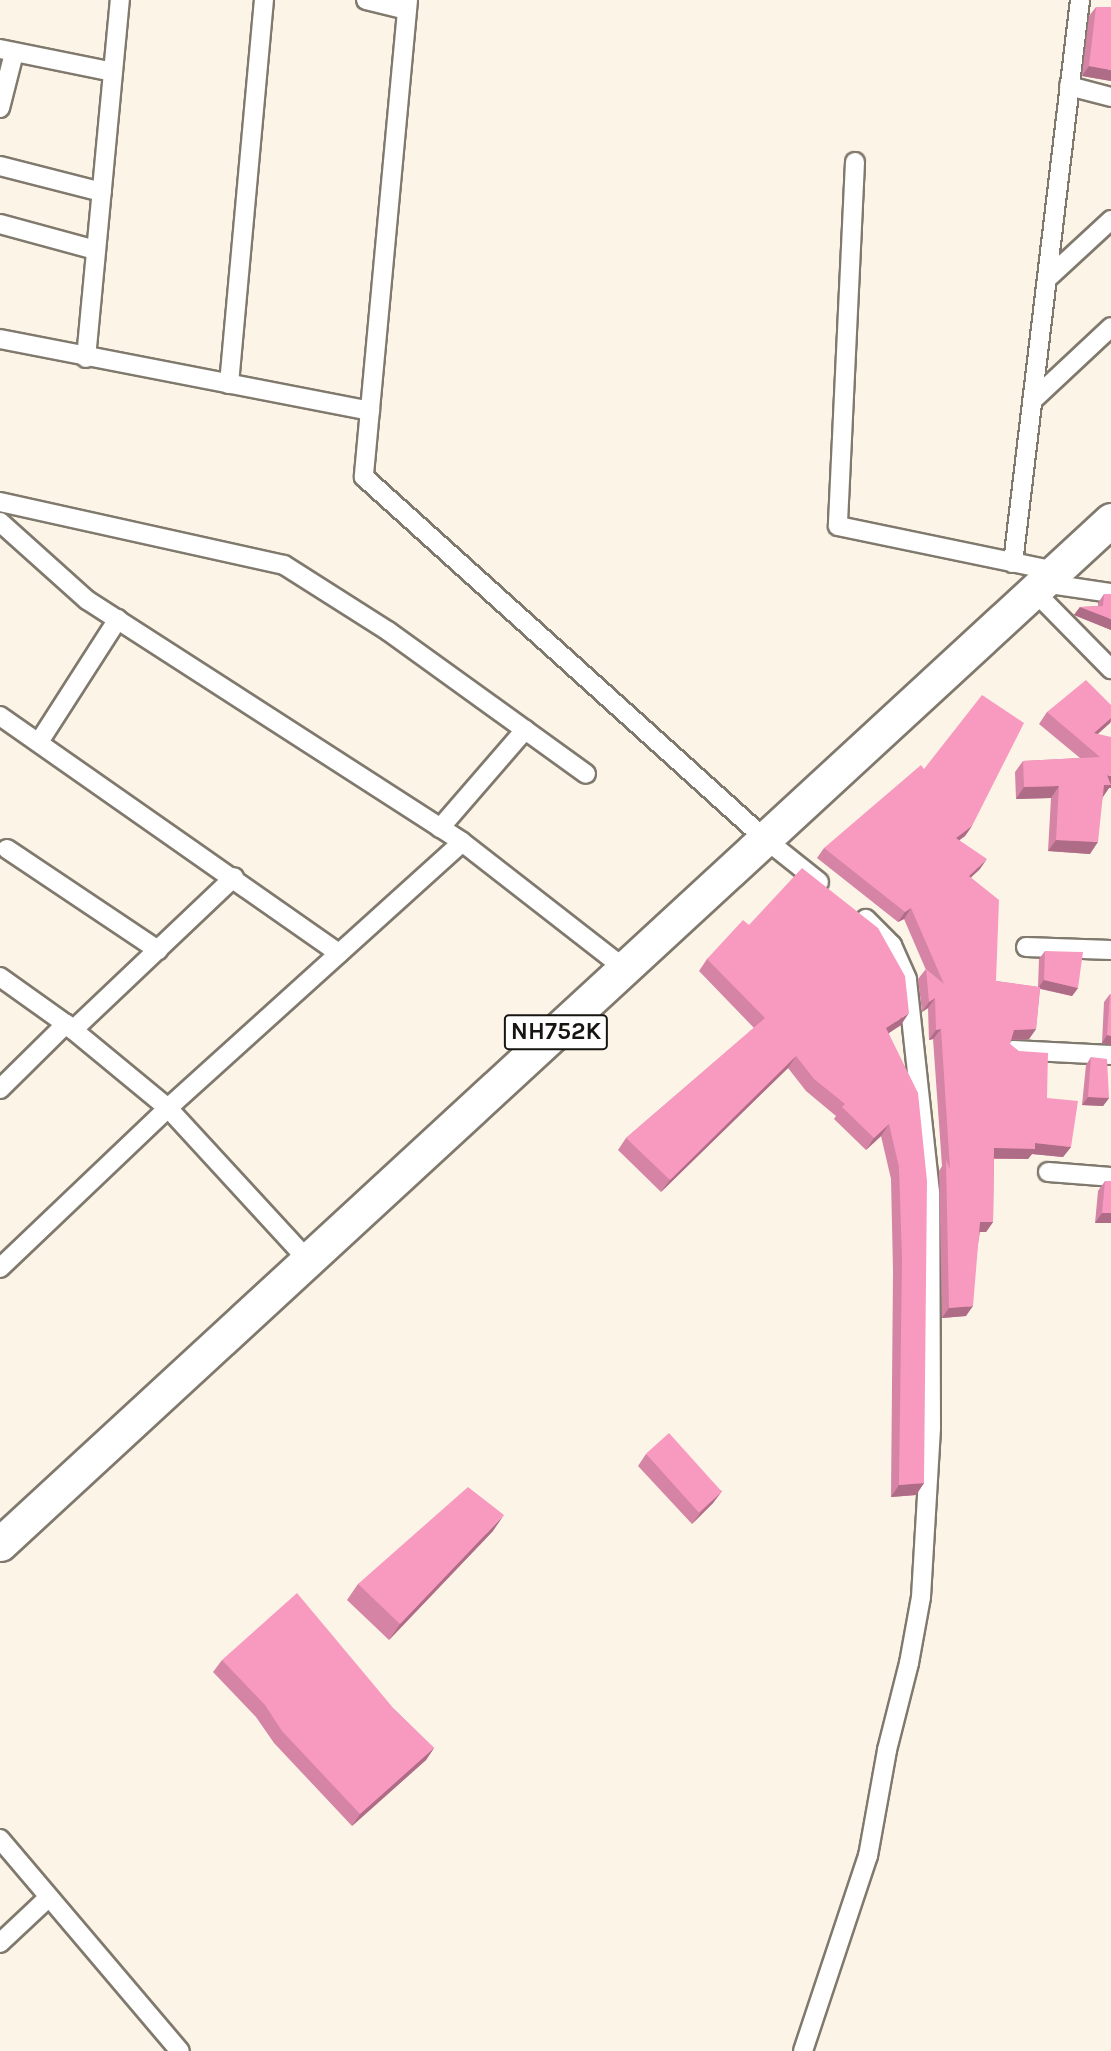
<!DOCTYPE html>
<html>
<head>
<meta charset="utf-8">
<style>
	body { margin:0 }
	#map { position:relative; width:1111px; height:2051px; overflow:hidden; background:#fcf5e7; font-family:Karla,sans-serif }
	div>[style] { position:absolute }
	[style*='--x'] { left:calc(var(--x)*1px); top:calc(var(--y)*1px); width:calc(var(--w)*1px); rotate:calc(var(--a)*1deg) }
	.roads { filter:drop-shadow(2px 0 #80796d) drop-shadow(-2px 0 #80796d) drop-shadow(0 2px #80796d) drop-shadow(0 -2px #80796d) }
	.street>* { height:18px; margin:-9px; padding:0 9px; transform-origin:9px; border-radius:9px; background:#fff }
	.highway>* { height:33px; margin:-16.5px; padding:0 16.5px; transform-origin:16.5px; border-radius:16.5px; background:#fff }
	.wall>* { inset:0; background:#d584a5 }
	.shaded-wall>* { inset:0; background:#ae6c86 }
	.building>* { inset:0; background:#f89ac0; transform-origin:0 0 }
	span { translate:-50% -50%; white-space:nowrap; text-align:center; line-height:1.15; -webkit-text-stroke:6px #fff; paint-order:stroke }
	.shield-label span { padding:2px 5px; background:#fff; border:2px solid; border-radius:5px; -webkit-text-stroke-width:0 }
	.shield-label { font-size:24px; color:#171510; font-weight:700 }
</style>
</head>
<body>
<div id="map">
	<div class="roads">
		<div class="street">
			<i style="--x:366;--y:0;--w:42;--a:13.7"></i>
			<i style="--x:408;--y:0;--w:479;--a:95.3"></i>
			<i style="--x:364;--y:477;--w:540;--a:42.07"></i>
			<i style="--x:765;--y:839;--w:69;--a:38.5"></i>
			<i style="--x:0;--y:49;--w:115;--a:11.5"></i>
			<i style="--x:1069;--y:86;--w:43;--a:14.7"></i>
			<i style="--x:0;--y:108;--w:57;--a:-75.7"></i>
			<i style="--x:855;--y:162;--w:364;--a:92.7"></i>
			<i style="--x:838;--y:526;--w:222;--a:11.7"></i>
			<i style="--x:0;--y:166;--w:105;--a:14.3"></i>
			<i style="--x:0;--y:224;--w:99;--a:15.2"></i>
			<i style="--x:1047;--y:279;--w:87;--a:-42.7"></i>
			<i style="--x:0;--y:339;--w:377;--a:11"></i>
			<i style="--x:86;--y:358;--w:360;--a:-84.6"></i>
			<i style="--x:229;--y:384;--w:386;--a:-84.8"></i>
			<i style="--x:1032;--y:401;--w:108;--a:-43.1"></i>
			<i style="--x:0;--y:502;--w:291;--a:12.5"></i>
			<i style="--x:284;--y:565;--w:123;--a:32.4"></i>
			<i style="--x:388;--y:631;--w:244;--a:35.8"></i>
			<i style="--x:0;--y:522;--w:117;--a:41.9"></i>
			<i style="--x:87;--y:600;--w:446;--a:32.8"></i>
			<i style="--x:462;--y:842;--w:205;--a:37.9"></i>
			<i style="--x:1013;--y:563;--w:567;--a:-83.21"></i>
			<i style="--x:1043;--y:583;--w:69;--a:8.4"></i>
			<i style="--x:1034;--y:591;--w:110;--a:45.4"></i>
			<i style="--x:0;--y:716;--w:414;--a:35"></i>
			<i style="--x:39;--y:742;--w:146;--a:-57.3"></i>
			<i style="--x:440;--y:828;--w:130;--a:-49.1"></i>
			<i style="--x:7;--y:849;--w:182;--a:33.8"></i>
			<i style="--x:1026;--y:947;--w:85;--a:2"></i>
			<i style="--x:0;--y:977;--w:81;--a:35.5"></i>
			<i style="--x:66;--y:1024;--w:132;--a:39.5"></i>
			<i style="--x:168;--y:1108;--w:207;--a:47.4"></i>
			<i style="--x:73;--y:1030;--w:222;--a:-43.5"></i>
			<i style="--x:1013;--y:1050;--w:98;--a:2.9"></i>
			<i style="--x:0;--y:1089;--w:93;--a:-44.6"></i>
			<i style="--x:1048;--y:1172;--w:63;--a:4.5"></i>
			<i style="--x:0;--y:1268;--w:232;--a:-43.6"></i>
			<i style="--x:168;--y:1108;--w:396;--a:-42.1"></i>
			<i style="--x:0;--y:1839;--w:278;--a:49.7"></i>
			<i style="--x:0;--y:1943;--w:67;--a:-43.2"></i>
			<i style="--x:803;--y:2051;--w:206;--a:-71.6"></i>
			<i style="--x:868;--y:1856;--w:108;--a:-79.8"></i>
			<i style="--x:887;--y:1750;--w:90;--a:-75.8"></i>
			<i style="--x:909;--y:1663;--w:67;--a:-79.7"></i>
			<i style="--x:921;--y:1597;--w:170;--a:-86.6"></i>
			<i style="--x:931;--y:1427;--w:235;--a:-90.2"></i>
			<i style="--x:930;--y:1192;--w:214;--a:-96.2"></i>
			<i style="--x:907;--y:979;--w:37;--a:-114"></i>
			<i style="--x:892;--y:945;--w:37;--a:-135"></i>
		</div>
		<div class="highway">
			<i style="--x:0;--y:1544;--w:1511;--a:-42.67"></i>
		</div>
	</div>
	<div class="wall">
		<i style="clip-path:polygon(1096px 7px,1111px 81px,1082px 76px,1089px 16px)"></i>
		<i style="clip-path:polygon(1104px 594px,1111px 630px,1074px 615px,1080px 607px,1098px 606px,1098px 603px)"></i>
		<i style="clip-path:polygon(1111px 705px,1111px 722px,1098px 734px,1109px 788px,1103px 796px,1090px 854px,1048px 851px,1051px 798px,1016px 799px,1015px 772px,1023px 761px,1080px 758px,1039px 724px,1047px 712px)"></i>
		<i style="clip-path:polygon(972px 826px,965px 836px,959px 840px,980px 869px,971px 877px,996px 981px,1038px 987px,1039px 959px,1045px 951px,1078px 988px,1072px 996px,1040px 989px,1036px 1029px,1029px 1039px,1011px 1040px,1010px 1044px,1047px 1098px,1071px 1147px,1063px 1157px,1032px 1154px,1028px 1159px,994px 1159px,993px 1222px,986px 1232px,980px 1232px,966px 1316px,942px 1318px,939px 1171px,942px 1166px,933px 1039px,929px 1040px,928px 1008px,922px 1012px,918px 979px,926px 969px,926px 970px,904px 919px,898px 922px,817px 858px,824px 848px)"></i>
		<i style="clip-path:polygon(749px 925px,901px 1025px,889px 1033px,924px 1483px,916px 1495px,891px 1497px,893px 1271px,891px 1179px,881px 1136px,866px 1150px,834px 1119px,836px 1116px,806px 1091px,788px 1068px,661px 1192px,618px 1150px,626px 1138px,754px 1028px,699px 971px,707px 959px)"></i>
		<i style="clip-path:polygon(1110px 994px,1111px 1045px,1102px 1043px,1104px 1002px)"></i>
		<i style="clip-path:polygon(1091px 1057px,1109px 1098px,1103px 1106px,1082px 1105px,1086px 1065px)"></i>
		<i style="clip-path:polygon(1105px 1181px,1111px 1181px,1111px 1223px,1095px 1223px,1098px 1191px)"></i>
		<i style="clip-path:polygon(646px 1454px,722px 1491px,713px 1503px,692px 1524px,638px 1466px)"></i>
		<i style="clip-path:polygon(493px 1531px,389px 1640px,347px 1600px,358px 1584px)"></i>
		<i style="clip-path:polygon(222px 1660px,394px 1709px,434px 1748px,426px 1760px,352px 1826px,274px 1743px,256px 1717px,213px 1672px)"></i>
	</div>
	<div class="shaded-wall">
		<i style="clip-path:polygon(1089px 66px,1111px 70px,1111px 81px,1082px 76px)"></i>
		<i style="clip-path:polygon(1080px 607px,1111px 619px,1111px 630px,1074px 615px)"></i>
		<i style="clip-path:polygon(1111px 718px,1110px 723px,1086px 744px,1094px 733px)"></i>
		<i style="clip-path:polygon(1107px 775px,1111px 776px,1111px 788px,1109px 788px,1103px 797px,1096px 797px)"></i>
		<i style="clip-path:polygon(1059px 786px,1051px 798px,1016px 799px,1024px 787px)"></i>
		<i style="clip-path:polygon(972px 826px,965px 836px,949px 848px,956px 838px)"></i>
		<i style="clip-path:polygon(1056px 840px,1098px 842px,1090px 854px,1048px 851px)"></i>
		<i style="clip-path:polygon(987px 859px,980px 869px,962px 886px,969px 876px)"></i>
		<i style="clip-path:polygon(911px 908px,904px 919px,898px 922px,905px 912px)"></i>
		<i style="clip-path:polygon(1044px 980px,1078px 988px,1072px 996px,1038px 988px)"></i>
		<i style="clip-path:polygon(935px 998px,928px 1008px,922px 1012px,929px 1002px)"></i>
		<i style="clip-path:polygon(909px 1013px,901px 1025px,878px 1040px,886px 1028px)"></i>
		<i style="clip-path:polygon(941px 1029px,933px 1039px,929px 1040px,936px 1030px)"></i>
		<i style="clip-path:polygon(1036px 1029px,1029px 1039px,1007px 1040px,1014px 1030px)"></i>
		<i style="clip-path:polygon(1107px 1035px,1111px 1036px,1111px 1045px,1102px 1043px)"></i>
		<i style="clip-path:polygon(796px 1056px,788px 1068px,661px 1192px,670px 1180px)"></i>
		<i style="clip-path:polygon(1088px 1097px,1109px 1098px,1103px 1106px,1082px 1105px)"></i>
		<i style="clip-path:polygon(889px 1124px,881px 1136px,866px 1150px,874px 1138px)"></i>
		<i style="clip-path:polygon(1035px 1143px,1071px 1147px,1063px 1157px,1032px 1154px,1028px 1159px,987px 1158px,994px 1148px)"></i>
		<i style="clip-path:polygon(1102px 1213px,1111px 1213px,1111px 1223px,1095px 1223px)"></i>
		<i style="clip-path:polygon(980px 1222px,993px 1222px,986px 1232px,973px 1232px)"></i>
		<i style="clip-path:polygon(973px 1306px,966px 1316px,942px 1318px,949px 1308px)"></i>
		<i style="clip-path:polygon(924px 1483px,916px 1495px,891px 1497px,899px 1485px)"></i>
		<i style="clip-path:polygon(722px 1491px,713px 1503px,692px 1524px,701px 1512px)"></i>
		<i style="clip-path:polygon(504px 1515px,493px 1531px,389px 1640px,400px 1624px)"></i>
		<i style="clip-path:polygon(434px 1748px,426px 1760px,352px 1826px,360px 1814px)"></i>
	</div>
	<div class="building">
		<i style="clip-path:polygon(1096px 7px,1111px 7px,1111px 70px,1089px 66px)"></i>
		<i style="clip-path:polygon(1104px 594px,1111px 594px,1111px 619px,1080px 607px,1103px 606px)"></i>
		<i style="clip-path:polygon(1086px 680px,1111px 705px,1111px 718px,1094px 733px,1111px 737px,1111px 776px,1107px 775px,1111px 785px,1104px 785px,1098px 842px,1056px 840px,1059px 786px,1024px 787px,1023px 761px,1100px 757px,1047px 712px)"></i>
		<i style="clip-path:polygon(982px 695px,1024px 723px,972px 826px,956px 838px,987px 859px,969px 876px,999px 900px,996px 981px,1040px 987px,1036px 1029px,1014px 1030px,1010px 1044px,1019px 1051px,1048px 1053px,1047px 1098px,1078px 1101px,1071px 1147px,1035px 1143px,1035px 1149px,994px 1148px,993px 1222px,980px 1222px,973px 1306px,949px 1308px,946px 1160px,950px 1169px,941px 1029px,936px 1030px,935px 998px,929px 1002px,926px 969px,944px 984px,911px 908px,905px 912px,824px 848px,921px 765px,924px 769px)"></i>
		<i style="clip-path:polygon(802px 868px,878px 928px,905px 976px,909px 1013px,886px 1028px,918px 1093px,927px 1181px,924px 1483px,899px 1485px,902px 1259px,899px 1167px,889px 1124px,874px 1138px,842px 1107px,845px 1104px,814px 1079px,796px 1056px,670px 1180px,626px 1138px,765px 1018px,707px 959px,743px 920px,749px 925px)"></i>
		<i style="clip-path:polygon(1045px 951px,1083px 952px,1078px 988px,1044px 980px)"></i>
		<i style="clip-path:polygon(1110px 994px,1111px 994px,1111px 1036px,1107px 1035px)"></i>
		<i style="clip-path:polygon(1091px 1057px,1107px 1059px,1109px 1098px,1088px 1097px)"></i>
		<i style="clip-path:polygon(1105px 1181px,1111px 1181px,1111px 1213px,1102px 1213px)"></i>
		<i style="left:669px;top:1433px;width:79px;height:31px;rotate:48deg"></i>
		<i style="clip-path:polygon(468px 1487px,504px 1515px,400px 1624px,358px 1584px)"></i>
		<i style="clip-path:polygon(297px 1593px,394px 1709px,434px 1748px,360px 1814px,282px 1731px,265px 1705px,222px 1660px)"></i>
	</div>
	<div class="shield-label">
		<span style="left:556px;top:1032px">NH752K</span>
	</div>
</div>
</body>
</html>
